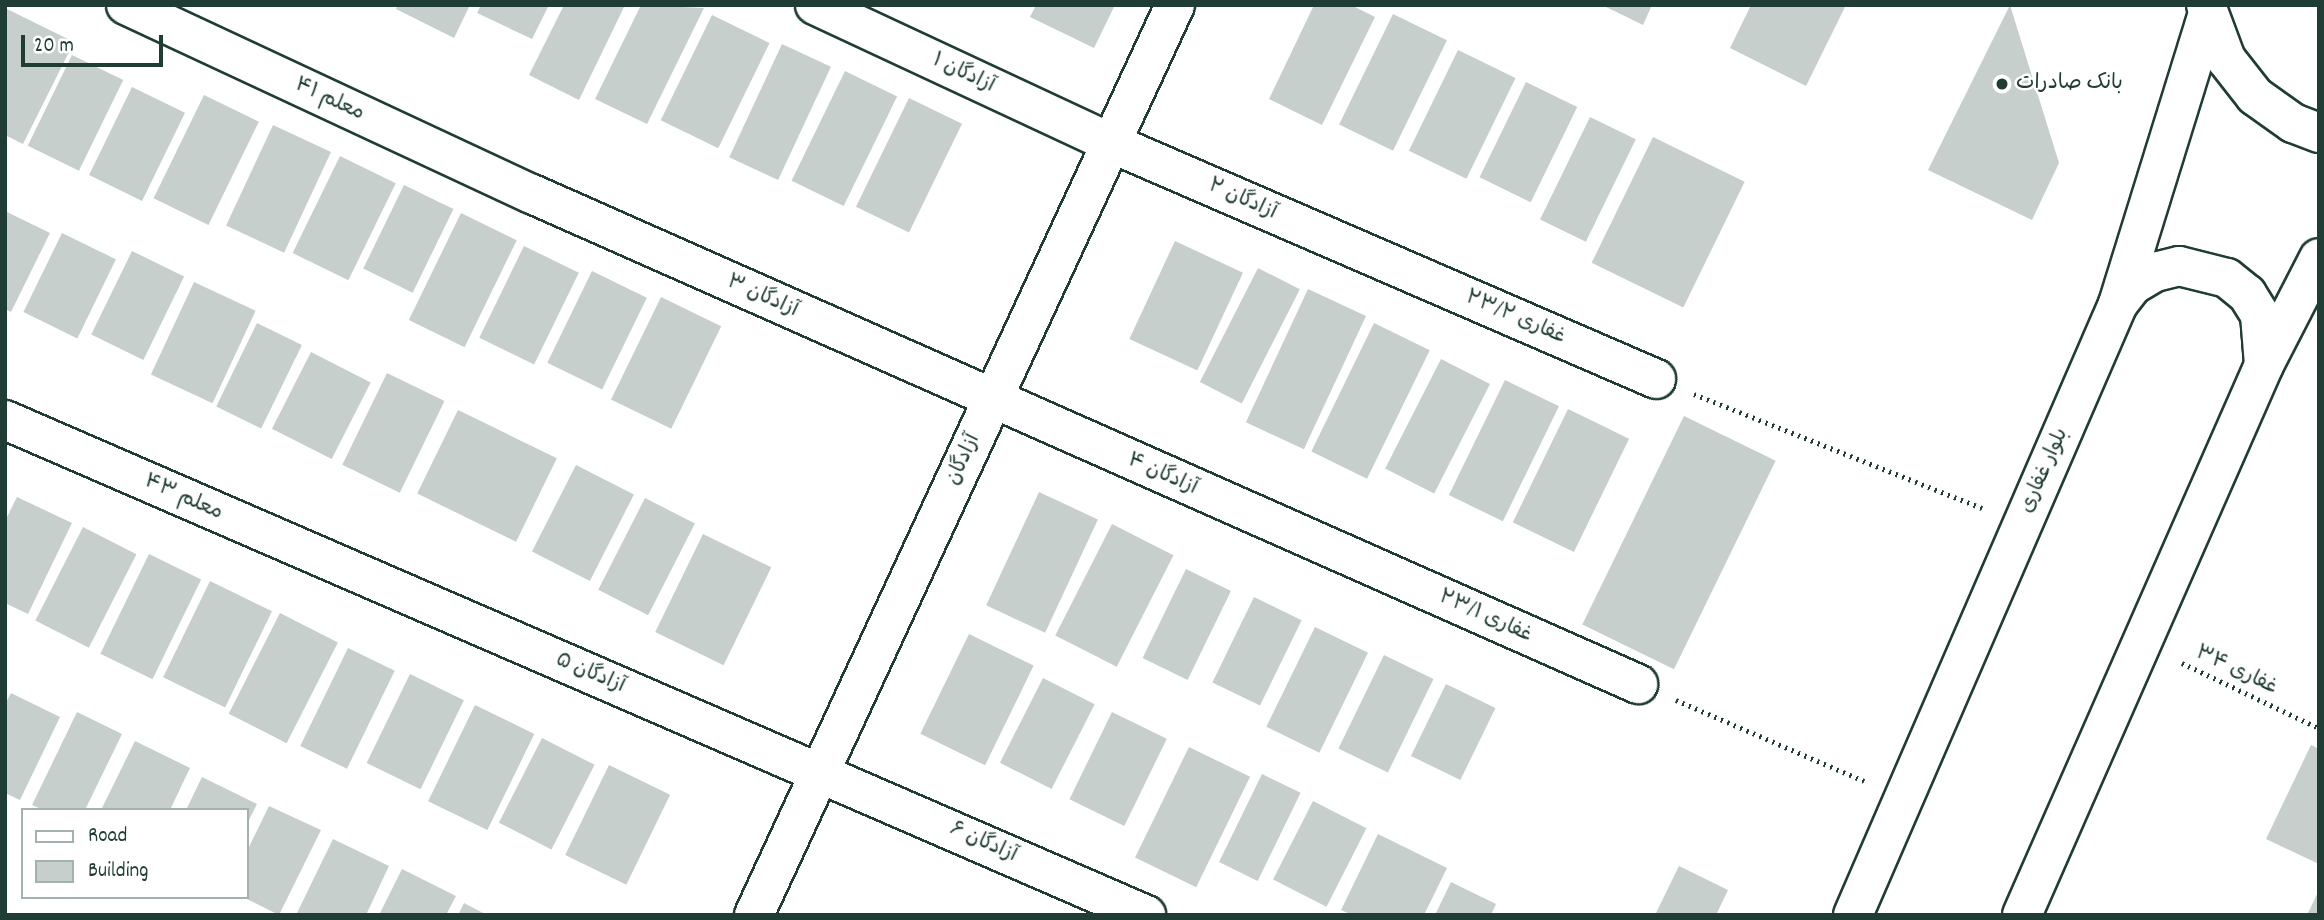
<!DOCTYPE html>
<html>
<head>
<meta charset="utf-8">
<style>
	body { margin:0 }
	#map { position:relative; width:2324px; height:920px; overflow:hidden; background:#fff; font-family:Dekko,"Playpen Sans Arabic",sans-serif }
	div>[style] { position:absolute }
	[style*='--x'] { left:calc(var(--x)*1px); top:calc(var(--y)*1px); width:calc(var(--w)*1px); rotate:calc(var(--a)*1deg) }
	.building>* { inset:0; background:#c7cfcc; transform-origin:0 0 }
	.path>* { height:4.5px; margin-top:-2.25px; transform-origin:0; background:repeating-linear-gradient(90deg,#1f3d34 0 2px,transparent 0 7px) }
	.roads { filter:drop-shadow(2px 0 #1f3d34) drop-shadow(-2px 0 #1f3d34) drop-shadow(0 2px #1f3d34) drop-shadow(0 -2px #1f3d34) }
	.minor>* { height:38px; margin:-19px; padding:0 19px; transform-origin:19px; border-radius:19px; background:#fff }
	.primary>* { height:38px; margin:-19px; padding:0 19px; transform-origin:19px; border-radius:19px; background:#fff }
	.dots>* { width:19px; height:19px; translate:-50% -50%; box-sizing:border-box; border:4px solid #fff; border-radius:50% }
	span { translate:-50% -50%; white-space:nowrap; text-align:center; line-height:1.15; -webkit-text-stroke:5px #fff; paint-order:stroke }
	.street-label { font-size:21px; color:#1f3d34 }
	.poi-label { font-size:21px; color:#1f3d34 }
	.left { translate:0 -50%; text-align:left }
	.frame { position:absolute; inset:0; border:7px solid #1f3d34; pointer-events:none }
	.legend { position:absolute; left:21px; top:808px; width:228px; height:91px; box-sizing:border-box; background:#fff; border:2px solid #a5b1ae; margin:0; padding:9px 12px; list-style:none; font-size:21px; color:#1f3d34 }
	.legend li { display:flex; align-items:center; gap:14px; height:35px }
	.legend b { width:35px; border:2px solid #a5b1ae }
	.scale { position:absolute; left:21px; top:35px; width:142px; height:32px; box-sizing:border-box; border:4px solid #1f3d34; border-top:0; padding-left:9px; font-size:21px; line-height:24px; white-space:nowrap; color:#1f3d34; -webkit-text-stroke:5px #fff; paint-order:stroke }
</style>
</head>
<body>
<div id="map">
	<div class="building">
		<i style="clip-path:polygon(398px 5px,470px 5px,454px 38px,396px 9px)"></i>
		<i style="clip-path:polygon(481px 5px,549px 5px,532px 39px,477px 13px)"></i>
		<i style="clip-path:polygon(564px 5px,625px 5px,579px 100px,529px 75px)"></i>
		<i style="clip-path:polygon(641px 5px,704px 8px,647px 124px,595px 99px)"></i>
		<i style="clip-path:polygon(1036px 5px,1115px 5px,1094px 48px,1030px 17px)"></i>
		<i style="clip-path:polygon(1314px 5px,1351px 5px,1375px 17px,1322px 125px,1269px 99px)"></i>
		<i style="clip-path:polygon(1602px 5px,1652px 5px,1643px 25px)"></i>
		<i style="clip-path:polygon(1751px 5px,1846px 5px,1806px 86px,1730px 48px)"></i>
		<i style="clip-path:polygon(2010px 5px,2059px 163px,2032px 220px,1928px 170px)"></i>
		<i style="clip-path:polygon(7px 9px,74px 42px,23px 144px,5px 135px)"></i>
		<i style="left:1393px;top:14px;width:60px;height:123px;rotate:26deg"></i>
		<i style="left:712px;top:15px;width:64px;height:117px;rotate:26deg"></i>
		<i style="left:782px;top:44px;width:54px;height:125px;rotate:25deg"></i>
		<i style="left:1458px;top:50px;width:64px;height:112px;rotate:26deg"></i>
		<i style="left:72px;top:55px;width:57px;height:101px;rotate:26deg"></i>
		<i style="left:845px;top:71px;width:58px;height:122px;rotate:26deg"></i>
		<i style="left:1526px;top:82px;width:57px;height:106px;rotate:26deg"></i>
		<i style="left:132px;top:87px;width:59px;height:98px;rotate:26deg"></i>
		<i style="left:204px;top:95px;width:61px;height:115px;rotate:26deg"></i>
		<i style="left:909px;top:98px;width:59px;height:121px;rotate:26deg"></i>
		<i style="left:1590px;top:117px;width:51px;height:114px;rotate:26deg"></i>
		<i style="left:273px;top:125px;width:64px;height:111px;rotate:25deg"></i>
		<i style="left:1653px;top:137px;width:102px;height:140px;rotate:26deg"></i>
		<i style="left:340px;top:156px;width:62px;height:108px;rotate:26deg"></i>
		<i style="left:404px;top:185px;width:55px;height:93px;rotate:26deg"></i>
		<i style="clip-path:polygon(5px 211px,50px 233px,11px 312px,5px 309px)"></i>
		<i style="left:461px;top:213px;width:62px;height:119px;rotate:26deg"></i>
		<i style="left:62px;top:233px;width:60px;height:88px;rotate:26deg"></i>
		<i style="left:1175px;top:241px;width:75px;height:108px;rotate:25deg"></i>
		<i style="left:524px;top:246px;width:61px;height:102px;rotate:26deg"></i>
		<i style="left:132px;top:251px;width:58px;height:93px;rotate:26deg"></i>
		<i style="left:1258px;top:268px;width:47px;height:128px;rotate:27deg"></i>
		<i style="left:592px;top:271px;width:61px;height:102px;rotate:26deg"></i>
		<i style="left:194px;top:282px;width:68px;height:102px;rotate:25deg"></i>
		<i style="left:1308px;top:289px;width:64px;height:147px;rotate:25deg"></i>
		<i style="left:661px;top:297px;width:67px;height:114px;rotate:26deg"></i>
		<i style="left:257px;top:323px;width:50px;height:93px;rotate:26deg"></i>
		<i style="left:1374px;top:323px;width:62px;height:143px;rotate:26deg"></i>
		<i style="left:311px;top:352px;width:67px;height:86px;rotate:27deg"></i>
		<i style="left:1441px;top:359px;width:55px;height:123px;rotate:27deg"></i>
		<i style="left:387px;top:373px;width:64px;height:102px;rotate:26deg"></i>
		<i style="left:1505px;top:380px;width:60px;height:128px;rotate:26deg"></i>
		<i style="left:1568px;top:409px;width:68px;height:126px;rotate:26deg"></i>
		<i style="left:458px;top:410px;width:110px;height:93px;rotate:26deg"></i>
		<i style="left:1684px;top:416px;width:102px;height:232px;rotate:26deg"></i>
		<i style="left:576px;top:465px;width:65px;height:97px;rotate:27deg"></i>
		<i style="left:1039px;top:492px;width:65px;height:125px;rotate:25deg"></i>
		<i style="clip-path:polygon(17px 497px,72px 523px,28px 614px,5px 603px,5px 521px)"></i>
		<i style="left:645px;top:498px;width:56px;height:103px;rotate:27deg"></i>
		<i style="left:1112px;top:524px;width:69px;height:125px;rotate:27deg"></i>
		<i style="left:83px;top:527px;width:60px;height:105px;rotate:27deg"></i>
		<i style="left:703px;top:534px;width:76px;height:109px;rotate:26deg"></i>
		<i style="left:149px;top:554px;width:58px;height:111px;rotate:26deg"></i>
		<i style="left:1186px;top:569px;width:50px;height:99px;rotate:26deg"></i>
		<i style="left:210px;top:581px;width:69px;height:107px;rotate:26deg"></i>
		<i style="left:1254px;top:597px;width:53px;height:95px;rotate:26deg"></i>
		<i style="left:280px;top:613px;width:65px;height:113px;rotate:27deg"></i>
		<i style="left:1315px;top:627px;width:59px;height:111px;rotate:26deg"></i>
		<i style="left:969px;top:634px;width:72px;height:111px;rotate:26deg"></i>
		<i style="left:348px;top:648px;width:52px;height:109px;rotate:26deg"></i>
		<i style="left:1384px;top:655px;width:55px;height:104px;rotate:26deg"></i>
		<i style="left:410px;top:674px;width:60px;height:99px;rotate:26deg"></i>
		<i style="left:1043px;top:678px;width:58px;height:95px;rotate:27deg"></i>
		<i style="left:1446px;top:684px;width:55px;height:80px;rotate:26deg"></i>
		<i style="clip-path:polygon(11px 693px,60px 717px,20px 800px,5px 793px,5px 704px)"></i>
		<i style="left:475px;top:705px;width:66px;height:107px;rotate:26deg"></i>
		<i style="clip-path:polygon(77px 712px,122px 734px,85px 810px,43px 810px,32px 805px)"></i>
		<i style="left:1112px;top:712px;width:61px;height:97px;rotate:26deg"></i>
		<i style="left:542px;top:738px;width:59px;height:95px;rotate:27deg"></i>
		<i style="clip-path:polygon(135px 741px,190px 768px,170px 810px,101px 810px)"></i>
		<i style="clip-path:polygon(2311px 745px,2319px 749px,2319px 864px,2266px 839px)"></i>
		<i style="left:1189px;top:747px;width:68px;height:123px;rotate:26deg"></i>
		<i style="left:609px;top:765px;width:68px;height:100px;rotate:26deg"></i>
		<i style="left:1262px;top:774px;width:43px;height:98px;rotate:26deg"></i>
		<i style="clip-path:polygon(202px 777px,257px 804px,247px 824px,247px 810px,186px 810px)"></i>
		<i style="left:1313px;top:801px;width:60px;height:88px;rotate:27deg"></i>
		<i style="clip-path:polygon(269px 806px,321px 830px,279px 915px,247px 899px,247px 851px)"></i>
		<i style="clip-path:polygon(1378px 834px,1447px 868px,1424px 915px,1352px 915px,1341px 910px)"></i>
		<i style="clip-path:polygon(333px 839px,389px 866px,366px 915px,296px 915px)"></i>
		<i style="clip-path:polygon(1679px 866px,1728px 890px,1716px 915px,1655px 915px)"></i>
		<i style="clip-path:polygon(402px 869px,456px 896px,446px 915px,379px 915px)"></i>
		<i style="clip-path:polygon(1451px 882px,1496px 904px,1491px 915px,1435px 915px)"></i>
		<i style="clip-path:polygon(2319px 890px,2319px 915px,2307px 915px)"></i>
		<i style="clip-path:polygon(464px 903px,487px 915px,458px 915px)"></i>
	</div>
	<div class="path">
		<i style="--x:1694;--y:394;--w:310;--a:21.6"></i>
		<i style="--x:2182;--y:663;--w:152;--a:25.4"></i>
		<i style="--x:1676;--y:700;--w:205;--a:23.3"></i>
	</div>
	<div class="roads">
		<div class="minor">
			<i style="--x:126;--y:5;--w:448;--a:25"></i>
			<i style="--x:532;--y:194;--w:1210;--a:23.9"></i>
			<i style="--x:815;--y:5;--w:327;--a:25"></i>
			<i style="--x:1111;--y:143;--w:594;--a:23.41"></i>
			<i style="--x:5;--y:420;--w:1244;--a:23.45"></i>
			<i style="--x:754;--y:915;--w:1003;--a:-65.17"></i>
		</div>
		<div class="primary">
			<i style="--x:2206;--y:5;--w:58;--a:69.7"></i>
			<i style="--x:2226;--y:59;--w:47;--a:51.9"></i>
			<i style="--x:2255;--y:96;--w:47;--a:35.4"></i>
			<i style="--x:2293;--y:123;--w:28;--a:21"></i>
			<i style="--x:2118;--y:304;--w:24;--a:-52"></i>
			<i style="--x:2133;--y:285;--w:26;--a:-31"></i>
			<i style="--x:2155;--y:272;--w:25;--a:-14"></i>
			<i style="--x:2179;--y:266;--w:49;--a:14"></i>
			<i style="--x:2227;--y:278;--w:26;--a:39"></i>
			<i style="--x:2247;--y:294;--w:25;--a:58"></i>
			<i style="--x:2260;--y:315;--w:50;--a:85.4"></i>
			<i style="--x:1853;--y:915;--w:666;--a:-66.55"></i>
			<i style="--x:2118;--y:304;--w:300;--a:-72.8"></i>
			<i style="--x:2022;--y:915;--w:601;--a:-66.25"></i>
			<i style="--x:2264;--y:365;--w:120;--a:-62.8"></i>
		</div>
	</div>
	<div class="dots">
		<i style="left:2002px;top:84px;background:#1f3d34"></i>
	</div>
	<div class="street-label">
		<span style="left:963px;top:74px;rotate:25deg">آزادگان ۱</span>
		<span style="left:329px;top:100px;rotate:25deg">معلم ۴۱</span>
		<span style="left:1242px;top:200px;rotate:24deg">آزادگان ۲</span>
		<span style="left:762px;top:297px;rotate:24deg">آزادگان ۳</span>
		<span style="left:1515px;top:318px;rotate:23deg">غفاری ۲۳/۲</span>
		<span style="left:964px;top:460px;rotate:-65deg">آزادگان</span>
		<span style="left:2045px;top:471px;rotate:-66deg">بلوار غفاری</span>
		<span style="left:1162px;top:475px;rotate:24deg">آزادگان ۴</span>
		<span style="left:183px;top:498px;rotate:24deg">معلم ۴۳</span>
		<span style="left:1485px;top:617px;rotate:24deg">غفاری ۲۳/۱</span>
		<span style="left:2236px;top:671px;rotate:25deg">غفاری ۳۴</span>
		<span style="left:590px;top:674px;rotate:23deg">آزادگان ۵</span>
		<span style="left:983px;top:843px;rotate:24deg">آزادگان ۶</span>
	</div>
	<div class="poi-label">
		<span class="left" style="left:2016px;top:84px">بانک صادرات</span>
	</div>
	<div class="frame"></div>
	<ul class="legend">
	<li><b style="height:9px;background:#fff"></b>Road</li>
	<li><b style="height:19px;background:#c7cfcc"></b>Building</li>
	</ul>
	<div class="scale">20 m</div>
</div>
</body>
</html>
